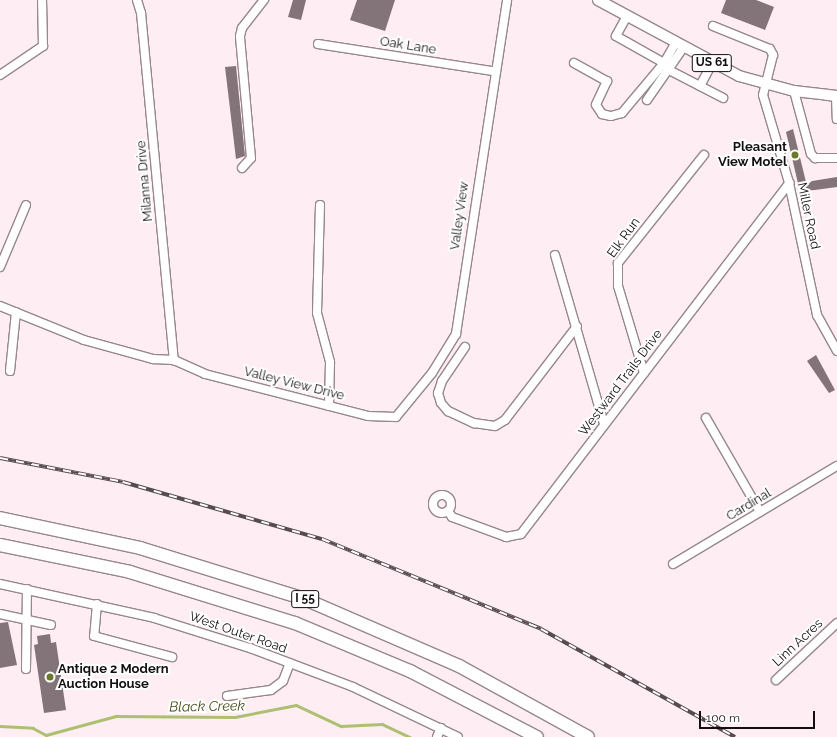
<!DOCTYPE html>
<html>
<head>
<meta charset="utf-8">
<style>
	body { margin:0 }
	#map { position:relative; width:837px; height:737px; overflow:hidden; background:#feedf2; font-family:Raleway,sans-serif }
	div>[style] { position:absolute }
	[style*='--x'] { left:calc(var(--x)*1px); top:calc(var(--y)*1px); width:calc(var(--w)*1px); rotate:calc(var(--a)*1deg) }
	.stream>* { height:2.5px; margin:-1.25px; padding:0 1.25px; transform-origin:1.25px; border-radius:1.25px; background:#adc071 }
	.building>* { inset:0; background:#827479 }
	.roads { filter:drop-shadow(1px 0 #96878c) drop-shadow(-1px 0 #96878c) drop-shadow(0 1px #96878c) drop-shadow(0 -1px #96878c) }
	.minor>* { height:8px; margin:-4px; padding:0 4px; transform-origin:4px; border-radius:4px; background:#fff }
	.minor>.ring { margin:-4px; padding:0; box-sizing:content-box; background:none; border:8px solid #fff; border-radius:50% }
	.major>* { height:10px; margin:-5px; padding:0 5px; transform-origin:5px; border-radius:5px; background:#fff }
	.highway>* { height:12px; margin:-6px; padding:0 6px; transform-origin:6px; border-radius:6px; background:#fff }
	.rail>* { height:4px; margin-top:-2px; transform-origin:0; background:repeating-linear-gradient(90deg,#fff 0 8px,#564c4f 0 16px); box-sizing:border-box; border-block:1px solid #564c4f }
	.dots>* { width:11px; height:11px; translate:-50% -50%; box-sizing:border-box; border:2px solid #fff; border-radius:50% }
	span { translate:-50% -50%; white-space:nowrap; text-align:center; line-height:1.15; -webkit-text-stroke:4px #fff; paint-order:stroke }
	.shield-label span { padding:1px 3px; background:#fff; border:1px solid; border-radius:3px; -webkit-text-stroke-width:0 }
	.shield-label { font-size:12px; color:#140e10; font-weight:700 }
	.street-label { font-size:13px; color:#140e10 }
	.poi-label { font-size:13px; color:#140e10; font-weight:700 }
	.right { translate:-100% -50%; text-align:right }
	.left { translate:0 -50%; text-align:left }
	.water-label { font-size:14px; color:#3f4a0f; font-style:italic }
	.scale { position:absolute; left:699px; top:711px; width:116px; height:18px; box-sizing:border-box; border:2px solid #140e10; border-top:0; padding-left:5px; font-size:12px; line-height:14px; white-space:nowrap; color:#140e10; -webkit-text-stroke:3px #fff; paint-order:stroke }
</style>
</head>
<body>
<div id="map">
	<div class="stream">
		<i style="--x:0;--y:726;--w:33;--a:3"></i>
		<i style="--x:33;--y:728;--w:15;--a:28"></i>
		<i style="--x:46;--y:735;--w:73;--a:-15.2"></i>
		<i style="--x:116;--y:716;--w:119;--a:0.5"></i>
		<i style="--x:235;--y:717;--w:62;--a:-11.1"></i>
		<i style="--x:296;--y:705;--w:50;--a:25"></i>
		<i style="--x:341;--y:726;--w:41;--a:-2.8"></i>
		<i style="--x:382;--y:724;--w:31;--a:25"></i>
	</div>
	<div class="building">
		<i style="clip-path:polygon(293px 0,306px 0,301px 20px,288px 17px)"></i>
		<i style="clip-path:polygon(357px 0,395px 0,385px 31px,350px 20px)"></i>
		<i style="clip-path:polygon(726px 0,756px 0,774px 7px,765px 30px,721px 13px)"></i>
		<i style="clip-path:polygon(236px 66px,245px 156px,236px 159px,225px 67px)"></i>
		<i style="clip-path:polygon(793px 129px,806px 182px,837px 177px,837px 187px,800px 192px,786px 132px)"></i>
		<i style="clip-path:polygon(816px 355px,835px 390px,829px 393px,807px 361px)"></i>
		<i style="clip-path:polygon(8px 622px,17px 665px,0 668px,0 623px)"></i>
		<i style="clip-path:polygon(50px 634px,51px 643px,56px 642px,66px 710px,44px 713px,34px 645px,38px 644px,37px 636px)"></i>
	</div>
	<div class="roads">
		<div class="minor">
			<i style="--x:137;--y:0;--w:14;--a:73"></i>
			<i style="--x:141;--y:13;--w:349;--a:84.6"></i>
			<i style="--x:627;--y:16;--w:23;--a:119"></i>
			<i style="--x:616;--y:36;--w:55;--a:29.4"></i>
			<i style="--x:664;--y:63;--w:22;--a:-60"></i>
			<i style="--x:713;--y:26;--w:61;--a:22"></i>
			<i style="--x:770;--y:49;--w:7;--a:63"></i>
			<i style="--x:773;--y:55;--w:41;--a:104"></i>
			<i style="--x:763;--y:95;--w:92;--a:73.5"></i>
			<i style="--x:789;--y:183;--w:135;--a:78"></i>
			<i style="--x:817;--y:315;--w:41;--a:60.9"></i>
			<i style="--x:318;--y:44;--w:177;--a:8.8"></i>
			<i style="--x:574;--y:63;--w:38;--a:29"></i>
			<i style="--x:607;--y:81;--w:26;--a:115"></i>
			<i style="--x:596;--y:105;--w:11;--a:56"></i>
			<i style="--x:602;--y:114;--w:9;--a:13"></i>
			<i style="--x:611;--y:116;--w:11;--a:-15"></i>
			<i style="--x:622;--y:113;--w:65;--a:-50"></i>
			<i style="--x:669;--y:70;--w:61;--a:27.4"></i>
			<i style="--x:0;--y:75;--w:52;--a:-34"></i>
			<i style="--x:43;--y:46;--w:46;--a:-91.2"></i>
			<i style="--x:700;--y:86;--w:26;--a:-62"></i>
			<i style="--x:794;--y:91;--w:65;--a:74.9"></i>
			<i style="--x:811;--y:154;--w:6;--a:45"></i>
			<i style="--x:815;--y:158;--w:22;--a:0"></i>
			<i style="--x:836;--y:96;--w:23;--a:88"></i>
			<i style="--x:647;--y:100;--w:63;--a:-55.3"></i>
			<i style="--x:242;--y:168;--w:13;--a:-48"></i>
			<i style="--x:251;--y:158;--w:122;--a:-95.2"></i>
			<i style="--x:240;--y:36;--w:8;--a:-76"></i>
			<i style="--x:242;--y:28;--w:36;--a:-52"></i>
			<i style="--x:320;--y:205;--w:108;--a:91.6"></i>
			<i style="--x:317;--y:313;--w:51;--a:75.1"></i>
			<i style="--x:330;--y:362;--w:44;--a:91.3"></i>
			<i style="--x:555;--y:255;--w:176;--a:73.8"></i>
			<i style="--x:0;--y:267;--w:67;--a:-67.2"></i>
			<i style="--x:0;--y:306;--w:91;--a:22"></i>
			<i style="--x:84;--y:340;--w:72;--a:15.4"></i>
			<i style="--x:153;--y:359;--w:21;--a:3"></i>
			<i style="--x:465;--y:347;--w:41;--a:124.1"></i>
			<i style="--x:442;--y:381;--w:13;--a:108"></i>
			<i style="--x:438;--y:393;--w:10;--a:73"></i>
			<i style="--x:441;--y:403;--w:11;--a:49"></i>
			<i style="--x:448;--y:411;--w:29;--a:25"></i>
			<i style="--x:474;--y:423;--w:21;--a:8"></i>
			<i style="--x:495;--y:426;--w:12;--a:-31"></i>
			<i style="--x:505;--y:420;--w:118;--a:-52.5"></i>
			<i style="--x:174;--y:360;--w:34;--a:24"></i>
			<i style="--x:205;--y:374;--w:168;--a:14.4"></i>
			<i style="--x:368;--y:416;--w:28;--a:2"></i>
			<i style="--x:396;--y:417;--w:57;--a:-50.7"></i>
			<i style="--x:432;--y:373;--w:46;--a:-58.4"></i>
			<i style="--x:456;--y:334;--w:338;--a:-81.3"></i>
			<i style="--x:10;--y:371;--w:59;--a:-84.2"></i>
			<i style="--x:644;--y:373;--w:91;--a:-106.6"></i>
			<i style="--x:618;--y:286;--w:23;--a:-90"></i>
			<i style="--x:618;--y:263;--w:138;--a:-51.5"></i>
			<i style="--x:706;--y:418;--w:108;--a:60.1"></i>
			<i class="ring" style="left:433px;top:495px;width:10px;height:10px"></i>
			<i style="--x:448;--y:511;--w:7;--a:56"></i>
			<i style="--x:452;--y:517;--w:58;--a:20.3"></i>
			<i style="--x:506;--y:537;--w:15;--a:-11"></i>
			<i style="--x:521;--y:534;--w:442;--a:-52.6"></i>
			<i style="--x:673;--y:564;--w:191;--a:-30.9"></i>
			<i style="--x:0;--y:584;--w:158;--a:12.4"></i>
			<i style="--x:154;--y:618;--w:101;--a:17.4"></i>
			<i style="--x:250;--y:648;--w:110;--a:20.7"></i>
			<i style="--x:353;--y:687;--w:116;--a:25.5"></i>
			<i style="--x:97;--y:604;--w:32;--a:95"></i>
			<i style="--x:94;--y:636;--w:81;--a:15.1"></i>
			<i style="--x:0;--y:614;--w:52;--a:12.2"></i>
			<i style="--x:26;--y:669;--w:80;--a:-89.3"></i>
			<i style="--x:776;--y:680;--w:83;--a:-43.1"></i>
			<i style="--x:227;--y:696;--w:44;--a:-7.8"></i>
			<i style="--x:271;--y:690;--w:15;--a:-37"></i>
			<i style="--x:283;--y:681;--w:19;--a:-69"></i>
			<i style="--x:437;--y:737;--w:10;--a:-66"></i>
		</div>
		<div class="major">
			<i style="--x:598;--y:0;--w:160;--a:28.3"></i>
			<i style="--x:739;--y:76;--w:57;--a:15.3"></i>
			<i style="--x:794;--y:91;--w:43;--a:6.6"></i>
		</div>
		<div class="highway">
			<i style="--x:0;--y:518;--w:143;--a:12.1"></i>
			<i style="--x:140;--y:548;--w:170;--a:17.2"></i>
			<i style="--x:302;--y:598;--w:171;--a:23.4"></i>
			<i style="--x:459;--y:666;--w:147;--a:28.8"></i>
			<i style="--x:0;--y:545;--w:133;--a:11.7"></i>
			<i style="--x:130;--y:572;--w:173;--a:17.2"></i>
			<i style="--x:295;--y:623;--w:125;--a:22.7"></i>
			<i style="--x:410;--y:671;--w:143;--a:27.5"></i>
		</div>
	</div>
	<div class="rail">
		<i style="--x:0;--y:458;--w:125;--a:11"></i>
		<i style="--x:123;--y:482;--w:207;--a:16"></i>
		<i style="--x:322;--y:539;--w:237;--a:22.3"></i>
		<i style="--x:541;--y:629;--w:222;--a:29.1"></i>
	</div>
	<div class="dots">
		<i style="left:795px;top:155px;background:#697a29"></i>
		<i style="left:50px;top:677px;background:#697a29"></i>
	</div>
	<div class="shield-label">
		<span style="left:712px;top:63px">US 61</span>
		<span style="left:305px;top:599px">I 55</span>
	</div>
	<div class="street-label">
		<span style="left:408px;top:46px;rotate:9deg">Oak Lane</span>
		<span style="left:145px;top:181px;rotate:-95deg">Milanna Drive</span>
		<span style="left:460px;top:216px;rotate:-82deg">Valley View</span>
		<span style="left:808px;top:216px;rotate:78deg">Miller Road</span>
		<span style="left:624px;top:238px;rotate:-54deg">Elk Run</span>
		<span style="left:621px;top:383px;rotate:-53deg">Westward Trails Drive</span>
		<span style="left:294px;top:384px;rotate:14deg">Valley View Drive</span>
		<span style="left:749px;top:505px;rotate:-31deg">Cardinal</span>
		<span style="left:238px;top:633px;rotate:19deg">West Outer Road</span>
		<span style="left:798px;top:643px;rotate:-43deg">Linn Acres</span>
	</div>
	<div class="poi-label">
		<span class="right" style="left:787px;top:155px">Pleasant<br>View Motel</span>
		<span class="left" style="left:58px;top:677px">Antique 2 Modern<br>Auction House</span>
	</div>
	<div class="water-label">
		<span style="left:207px;top:706px;rotate:-1deg">Black Creek</span>
	</div>
	<div class="scale">100 m</div>
</div>
</body>
</html>
